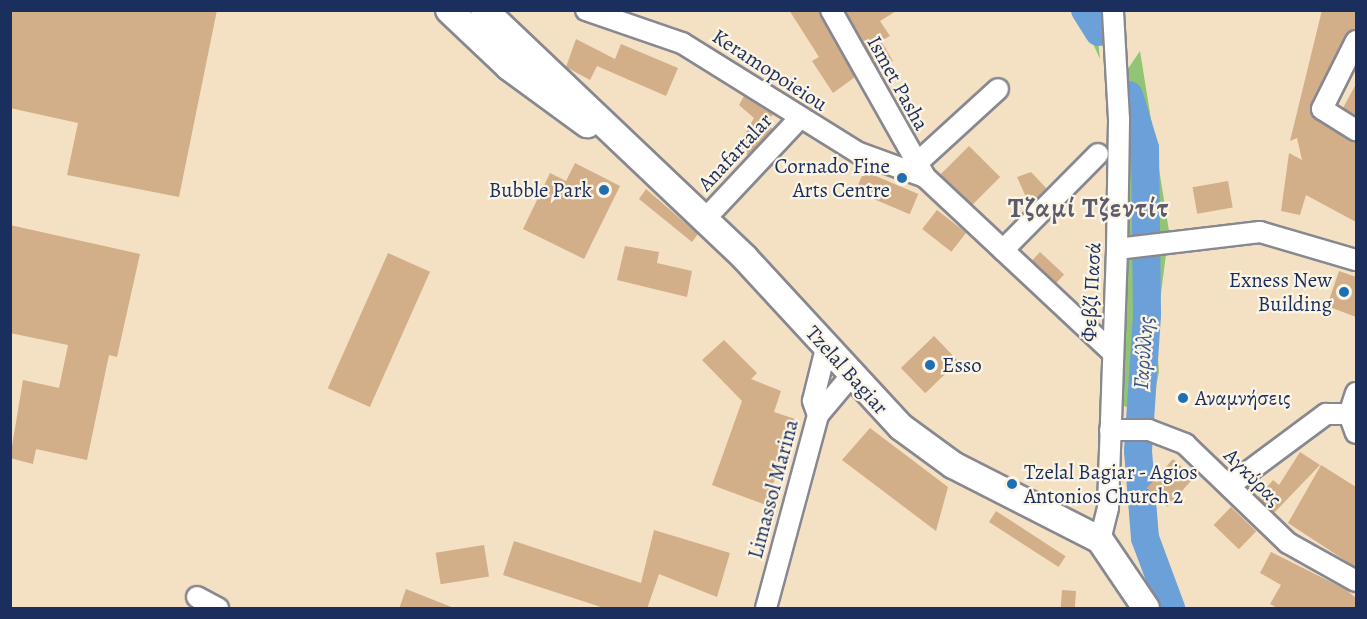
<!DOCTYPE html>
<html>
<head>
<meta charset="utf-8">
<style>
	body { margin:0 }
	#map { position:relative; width:1367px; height:619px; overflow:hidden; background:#f4e1c4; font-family:Alegreya,serif }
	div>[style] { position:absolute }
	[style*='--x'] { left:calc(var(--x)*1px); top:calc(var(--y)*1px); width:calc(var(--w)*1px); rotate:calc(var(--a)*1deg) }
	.green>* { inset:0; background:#91c475 }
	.river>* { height:28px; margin:-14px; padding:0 14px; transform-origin:14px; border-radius:14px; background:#6ca0d8 }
	.building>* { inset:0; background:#d2ae89; transform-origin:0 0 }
	.roads { filter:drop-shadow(2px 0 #888891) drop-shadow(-2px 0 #888891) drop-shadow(0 2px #888891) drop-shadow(0 -2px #888891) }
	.minor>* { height:20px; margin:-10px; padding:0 10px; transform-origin:10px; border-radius:10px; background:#fff }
	.major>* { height:26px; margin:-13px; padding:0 13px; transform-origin:13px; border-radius:13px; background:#fff }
	.dots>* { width:16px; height:16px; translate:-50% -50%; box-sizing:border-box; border:3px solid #fcf5e5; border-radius:50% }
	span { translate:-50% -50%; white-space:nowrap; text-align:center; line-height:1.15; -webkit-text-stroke:4.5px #fcf5e5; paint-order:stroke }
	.street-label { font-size:21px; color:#1b2f5e }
	.poi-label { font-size:21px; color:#1b2f5e }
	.right { translate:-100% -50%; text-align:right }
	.left { translate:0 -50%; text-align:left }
	.water-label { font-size:22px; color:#375789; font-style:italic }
	.district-label { font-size:27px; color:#5b5b6d; font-weight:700; letter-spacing:1.5px }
	.frame { position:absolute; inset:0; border:12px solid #1b2f5e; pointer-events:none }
</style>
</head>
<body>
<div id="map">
	<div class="green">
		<i style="clip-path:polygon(1078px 11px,1095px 11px,1100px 59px)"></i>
		<i style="clip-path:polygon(1140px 51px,1169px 231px,1156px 332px,1159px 372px,1149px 419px,1117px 402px,1121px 79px)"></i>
	</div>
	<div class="river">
		<i style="--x:1085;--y:10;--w:26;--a:58"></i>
		<i style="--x:1129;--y:95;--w:55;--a:73.2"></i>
		<i style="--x:1145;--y:148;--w:167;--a:89.3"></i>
		<i style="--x:1147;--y:315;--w:136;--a:93.8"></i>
		<i style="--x:1138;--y:451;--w:87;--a:85.4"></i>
		<i style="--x:1145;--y:538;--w:75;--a:69.6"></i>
	</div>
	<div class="building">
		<i style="clip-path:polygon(10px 10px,217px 10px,179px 197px,67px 175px,78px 123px,10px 108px)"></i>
		<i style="clip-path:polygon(789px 10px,819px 10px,855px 77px,833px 93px,812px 61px,819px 57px)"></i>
		<i style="clip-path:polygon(845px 10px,898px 10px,880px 21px,890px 36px,881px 41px,893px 61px,878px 70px)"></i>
		<i style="clip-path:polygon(1322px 10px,1356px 10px,1356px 29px,1345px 36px,1310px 109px,1316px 119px,1356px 142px,1356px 222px,1306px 195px,1300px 215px,1281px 211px,1289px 153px,1302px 160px,1297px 138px,1290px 141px)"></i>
		<i style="clip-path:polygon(576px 39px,615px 59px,621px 44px,678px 68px,666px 96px,597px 66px,590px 80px,566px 67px)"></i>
		<i style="clip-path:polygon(1356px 84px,1356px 116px,1343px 108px)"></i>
		<i style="clip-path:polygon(744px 96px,773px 114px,766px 125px,773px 129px,748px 155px,737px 148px,754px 118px,739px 105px)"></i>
		<i style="left:969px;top:146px;width:44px;height:41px;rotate:45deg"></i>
		<i style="clip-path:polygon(575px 163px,620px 186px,584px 259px,523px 229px,550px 173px,566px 181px)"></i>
		<i style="left:864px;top:171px;width:59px;height:22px;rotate:23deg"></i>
		<i style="clip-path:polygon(1031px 172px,1047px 189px,1030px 206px,1017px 177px)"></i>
		<i style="left:1228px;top:181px;width:27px;height:36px;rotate:80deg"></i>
		<i style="clip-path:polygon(646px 189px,698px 234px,692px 242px,639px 199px)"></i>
		<i style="left:937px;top:210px;width:37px;height:24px;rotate:38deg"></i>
		<i style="clip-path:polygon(10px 225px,140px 254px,117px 357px,109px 355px,87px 460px,36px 449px,33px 464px,10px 458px,23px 380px,59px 388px,68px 345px,10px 333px)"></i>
		<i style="clip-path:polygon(625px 246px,659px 252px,657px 263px,692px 271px,687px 297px,617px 280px)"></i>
		<i style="left:1040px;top:252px;width:33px;height:12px;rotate:43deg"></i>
		<i style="left:388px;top:253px;width:46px;height:148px;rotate:24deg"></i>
		<i style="clip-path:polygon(1339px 271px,1356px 277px,1356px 317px,1327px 306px)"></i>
		<i style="left:934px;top:336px;width:35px;height:46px;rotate:46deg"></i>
		<i style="clip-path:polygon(724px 340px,757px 373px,751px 379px,781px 391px,774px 412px,795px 419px,766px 505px,712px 485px,742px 401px,702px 360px)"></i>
		<i style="clip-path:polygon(870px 428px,948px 487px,936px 531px,842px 460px)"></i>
		<i style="clip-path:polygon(1300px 452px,1320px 465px,1274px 513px,1258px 497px,1273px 480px,1279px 485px)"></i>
		<i style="left:1173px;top:459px;width:28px;height:39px;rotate:42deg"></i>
		<i style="clip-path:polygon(1321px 465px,1356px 487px,1355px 567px,1288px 523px)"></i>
		<i style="left:1231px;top:507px;width:35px;height:25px;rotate:44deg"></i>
		<i style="left:996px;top:511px;width:83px;height:13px;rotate:33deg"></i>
		<i style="clip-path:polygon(654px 530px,730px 553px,717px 597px,659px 574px,647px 609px,607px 609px,503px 575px,514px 541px,641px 583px)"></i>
		<i style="left:484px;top:545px;width:32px;height:49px;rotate:81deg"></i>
		<i style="clip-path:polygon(1271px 552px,1345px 589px,1356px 598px,1356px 609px,1279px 609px,1270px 604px,1281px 585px,1260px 573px)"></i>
		<i style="clip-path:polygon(406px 589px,454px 608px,454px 609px,399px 609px)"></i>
		<i style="left:1062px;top:590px;width:14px;height:19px;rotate:4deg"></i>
	</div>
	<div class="roads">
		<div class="minor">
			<i style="--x:586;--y:10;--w:102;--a:19"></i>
			<i style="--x:682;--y:43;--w:208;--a:31.9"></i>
			<i style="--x:859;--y:153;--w:70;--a:20"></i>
			<i style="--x:831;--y:10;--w:192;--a:60.6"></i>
			<i style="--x:925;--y:177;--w:256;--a:43.1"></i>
			<i style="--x:1356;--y:41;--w:76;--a:116.6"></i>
			<i style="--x:1322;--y:109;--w:40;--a:32"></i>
			<i style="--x:916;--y:164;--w:111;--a:-42.4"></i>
			<i style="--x:705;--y:219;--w:139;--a:-46.8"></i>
			<i style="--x:1117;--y:249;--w:144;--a:-6.8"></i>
			<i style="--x:1260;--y:232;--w:100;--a:16.3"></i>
			<i style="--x:1003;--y:250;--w:135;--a:-45.3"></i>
			<i style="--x:1356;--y:393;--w:22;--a:108"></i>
			<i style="--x:1349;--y:414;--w:20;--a:70"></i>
			<i style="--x:818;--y:415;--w:15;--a:-110"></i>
			<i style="--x:813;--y:401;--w:55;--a:-76.2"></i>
			<i style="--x:1110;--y:430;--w:39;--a:0"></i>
			<i style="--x:1149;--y:430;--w:39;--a:21"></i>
			<i style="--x:1185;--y:444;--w:143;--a:43.9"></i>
			<i style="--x:1288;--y:543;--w:78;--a:29.2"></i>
			<i style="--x:1229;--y:486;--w:121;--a:-36.6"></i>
			<i style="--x:1326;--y:414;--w:23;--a:0"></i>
			<i style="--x:1100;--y:540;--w:34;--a:-76"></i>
			<i style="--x:1108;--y:507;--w:258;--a:-88"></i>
			<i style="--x:1117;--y:249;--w:130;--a:-89.1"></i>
			<i style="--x:1119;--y:119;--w:109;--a:-93.2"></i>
			<i style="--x:197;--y:597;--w:24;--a:28"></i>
			<i style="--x:766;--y:608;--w:200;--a:-74.9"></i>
			<i style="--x:818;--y:415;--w:50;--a:-49.9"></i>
		</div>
		<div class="major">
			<i style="--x:449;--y:10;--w:83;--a:43.5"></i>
			<i style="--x:509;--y:67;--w:97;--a:36.2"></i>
			<i style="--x:484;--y:10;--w:360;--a:43.5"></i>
			<i style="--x:745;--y:258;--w:230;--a:47.3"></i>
			<i style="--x:901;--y:427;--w:64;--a:36.2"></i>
			<i style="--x:953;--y:465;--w:165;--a:27"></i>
			<i style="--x:1100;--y:540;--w:82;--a:55.9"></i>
		</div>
	</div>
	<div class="dots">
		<i style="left:902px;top:178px;background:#1f6fb2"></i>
		<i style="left:604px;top:190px;background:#1f6fb2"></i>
		<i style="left:1344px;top:292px;background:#1f6fb2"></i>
		<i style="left:930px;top:365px;background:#1f6fb2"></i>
		<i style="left:1183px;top:398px;background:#1f6fb2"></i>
		<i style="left:1012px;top:484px;background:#1f6fb2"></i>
	</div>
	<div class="street-label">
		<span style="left:770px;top:70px;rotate:33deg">Keramopoieiou</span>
		<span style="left:898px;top:83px;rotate:61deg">Ismet Pasha</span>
		<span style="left:735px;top:152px;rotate:-47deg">Anafartalar</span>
		<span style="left:1091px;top:292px;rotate:-87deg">Φεβζί Πασά</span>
		<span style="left:847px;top:370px;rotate:48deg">Tzelal Bagiar</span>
		<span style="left:1253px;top:477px;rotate:45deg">Αγκύρας</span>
		<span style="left:773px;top:489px;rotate:-75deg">Limassol Marina</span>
	</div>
	<div class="poi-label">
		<span class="right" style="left:890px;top:178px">Cornado Fine<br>Arts Centre</span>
		<span class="right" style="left:592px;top:190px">Bubble Park</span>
		<span class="right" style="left:1332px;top:292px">Exness New<br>Building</span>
		<span class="left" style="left:942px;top:365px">Esso</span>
		<span class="left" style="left:1195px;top:398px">Αναμνήσεις</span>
		<span class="left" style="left:1024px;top:484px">Tzelal Bagiar - Agios<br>Antonios Church 2</span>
	</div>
	<div class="water-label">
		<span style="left:1144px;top:353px;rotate:-86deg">Γαρύλλης</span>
	</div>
	<div class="district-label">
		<span style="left:1089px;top:209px">Τζαμί Τζεντίτ</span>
	</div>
	<div class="frame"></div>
</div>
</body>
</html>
